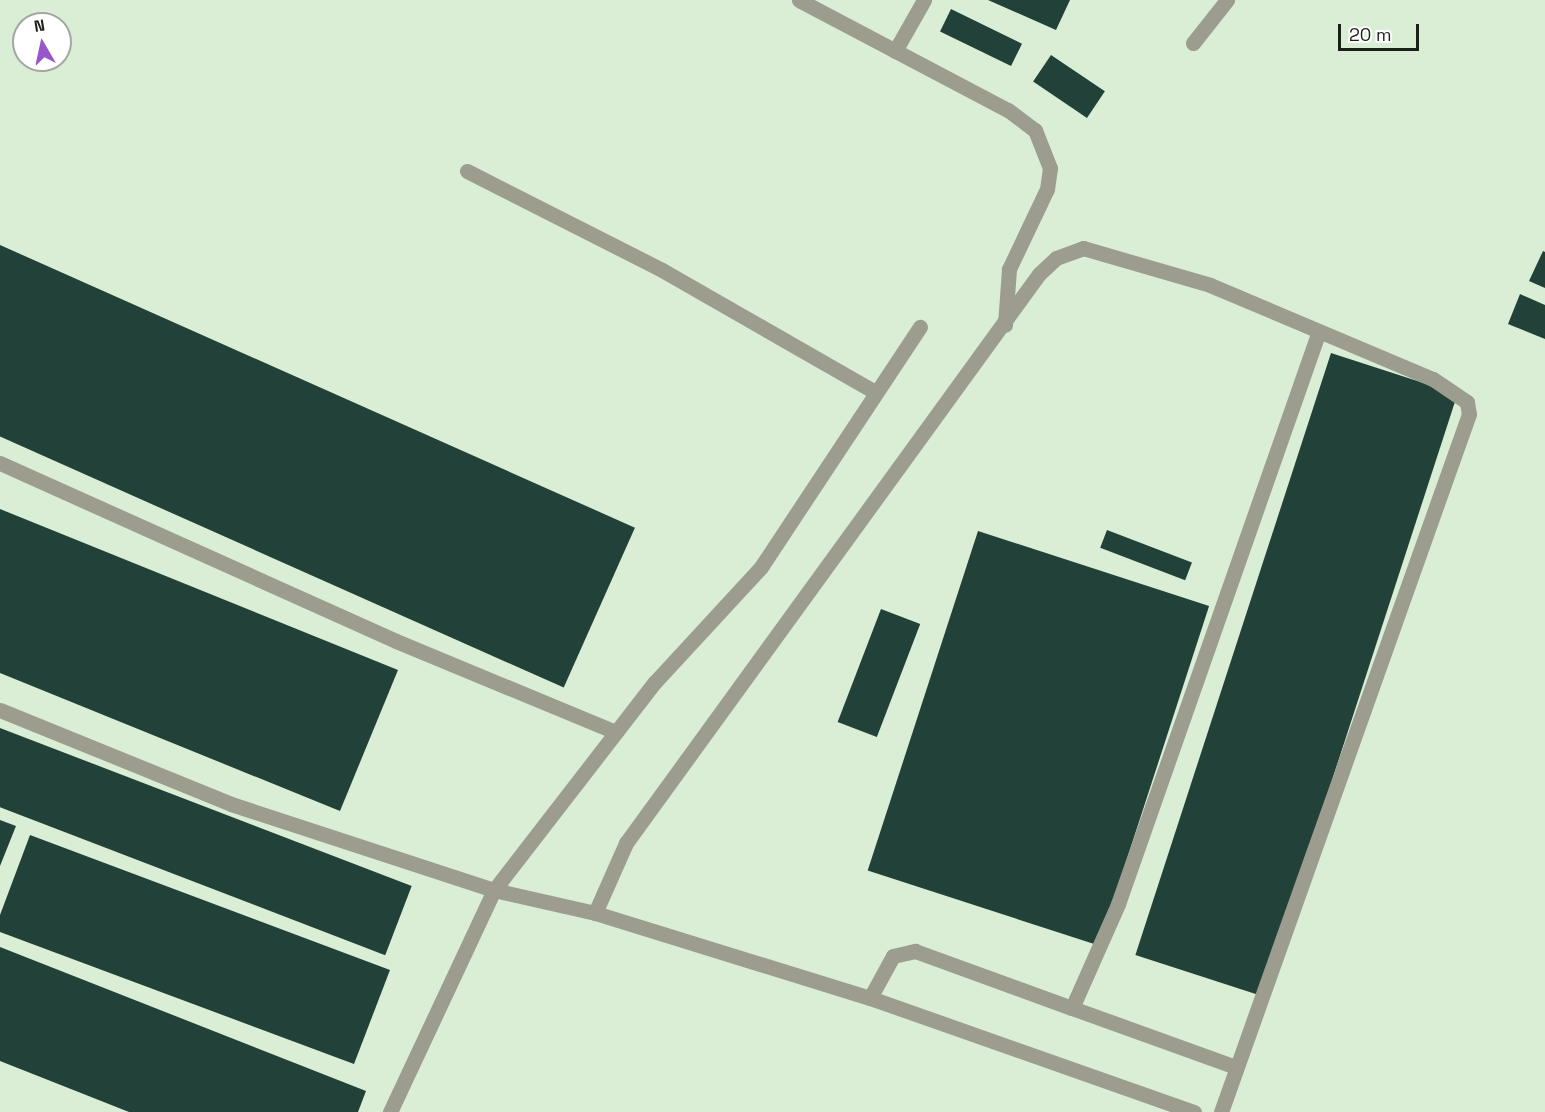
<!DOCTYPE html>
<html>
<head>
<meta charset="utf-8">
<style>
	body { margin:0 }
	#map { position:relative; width:1545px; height:1112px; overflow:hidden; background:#d9eed4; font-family:"Space Grotesk",sans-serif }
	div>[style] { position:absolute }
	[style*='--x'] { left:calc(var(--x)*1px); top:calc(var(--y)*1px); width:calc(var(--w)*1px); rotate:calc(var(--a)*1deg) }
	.building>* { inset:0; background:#224239; transform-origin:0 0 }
	.service>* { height:15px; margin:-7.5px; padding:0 7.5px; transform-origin:7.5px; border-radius:7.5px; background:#9c9c8f }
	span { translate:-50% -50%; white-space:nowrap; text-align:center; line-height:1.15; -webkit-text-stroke:6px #fff; paint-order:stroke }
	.north { position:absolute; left:12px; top:12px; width:60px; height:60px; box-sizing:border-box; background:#fff; border:2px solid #a3a6a3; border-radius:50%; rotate:351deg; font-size:16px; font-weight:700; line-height:24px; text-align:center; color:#1a2118 }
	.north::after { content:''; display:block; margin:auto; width:21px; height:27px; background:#9856cb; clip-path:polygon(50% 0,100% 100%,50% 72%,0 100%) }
	.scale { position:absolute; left:1338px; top:24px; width:81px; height:27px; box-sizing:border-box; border:3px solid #1a2118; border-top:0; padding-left:8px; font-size:18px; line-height:21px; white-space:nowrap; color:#1a2118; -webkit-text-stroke:4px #fff; paint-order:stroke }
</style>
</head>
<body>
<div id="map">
	<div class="building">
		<i style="clip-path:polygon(988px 0,1070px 0,1056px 30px)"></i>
		<i style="left:951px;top:9px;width:79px;height:25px;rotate:26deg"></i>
		<i style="left:1051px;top:55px;width:65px;height:32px;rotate:34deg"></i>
		<i style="left:0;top:245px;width:695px;height:175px;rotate:24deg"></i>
		<i style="clip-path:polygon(1543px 251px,1545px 252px,1545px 288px,1529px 281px)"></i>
		<i style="clip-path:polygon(1520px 294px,1545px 305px,1545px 339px,1508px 324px)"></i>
		<i style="left:1331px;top:353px;width:133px;height:633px;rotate:18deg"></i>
		<i style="clip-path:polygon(0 509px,398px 670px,340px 811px,0 673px)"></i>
		<i style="left:1107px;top:530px;width:91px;height:19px;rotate:21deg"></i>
		<i style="left:978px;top:531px;width:243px;height:357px;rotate:18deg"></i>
		<i style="left:881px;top:609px;width:42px;height:121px;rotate:21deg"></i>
		<i style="left:0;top:728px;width:441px;height:74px;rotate:21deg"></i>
		<i style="clip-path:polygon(0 820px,16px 826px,0 866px)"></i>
		<i style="clip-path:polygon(30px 835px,390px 970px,354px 1064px,0 932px,0 915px)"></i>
		<i style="clip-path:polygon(0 947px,366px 1091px,358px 1112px,129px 1112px,0 1061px)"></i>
	</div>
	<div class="service">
		<i style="--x:799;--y:0;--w:236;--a:27.8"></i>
		<i style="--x:1008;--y:110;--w:34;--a:37"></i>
		<i style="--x:1035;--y:130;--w:41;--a:68.5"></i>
		<i style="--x:1050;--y:168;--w:21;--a:98"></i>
		<i style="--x:1047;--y:189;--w:89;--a:115.4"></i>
		<i style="--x:1009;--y:269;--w:56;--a:94.1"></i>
		<i style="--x:1193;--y:43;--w:55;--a:-51.7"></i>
		<i style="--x:895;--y:51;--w:59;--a:-60.4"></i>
		<i style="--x:467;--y:171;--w:219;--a:26.9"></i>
		<i style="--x:662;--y:270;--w:245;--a:29.8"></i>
		<i style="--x:0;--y:463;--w:434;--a:24.2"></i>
		<i style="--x:396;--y:641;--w:238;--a:22.5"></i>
		<i style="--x:0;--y:710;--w:249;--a:22.1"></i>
		<i style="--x:231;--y:804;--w:277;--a:18.1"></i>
		<i style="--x:494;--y:890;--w:263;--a:-52.3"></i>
		<i style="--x:655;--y:682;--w:156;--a:-47.3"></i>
		<i style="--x:761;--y:567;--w:288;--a:-56.5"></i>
		<i style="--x:870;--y:998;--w:48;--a:-61.3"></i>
		<i style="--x:893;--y:956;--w:23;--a:-13"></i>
		<i style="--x:915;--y:951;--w:167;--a:20"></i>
		<i style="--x:1072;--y:1008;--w:114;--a:-66.1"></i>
		<i style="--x:1118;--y:904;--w:607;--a:-70.67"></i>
		<i style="--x:1072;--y:1008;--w:174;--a:19.8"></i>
		<i style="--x:390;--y:1112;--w:245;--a:-64.9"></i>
		<i style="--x:494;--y:890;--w:104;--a:12.8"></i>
		<i style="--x:1194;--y:1112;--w:343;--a:-160.6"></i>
		<i style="--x:870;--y:998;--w:288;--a:-162.8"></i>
		<i style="--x:595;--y:913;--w:77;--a:-66.1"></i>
		<i style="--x:626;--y:843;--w:703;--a:-54.03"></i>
		<i style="--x:1039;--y:274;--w:23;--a:-43"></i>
		<i style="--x:1056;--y:258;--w:29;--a:-20"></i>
		<i style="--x:1083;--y:248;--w:132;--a:16.2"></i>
		<i style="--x:1210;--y:285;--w:242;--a:22.9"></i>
		<i style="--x:1433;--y:379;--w:41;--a:34.1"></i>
		<i style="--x:1467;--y:402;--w:12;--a:81"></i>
		<i style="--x:1469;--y:414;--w:741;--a:109.56"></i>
	</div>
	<div class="north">N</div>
	<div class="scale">20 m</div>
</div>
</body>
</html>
